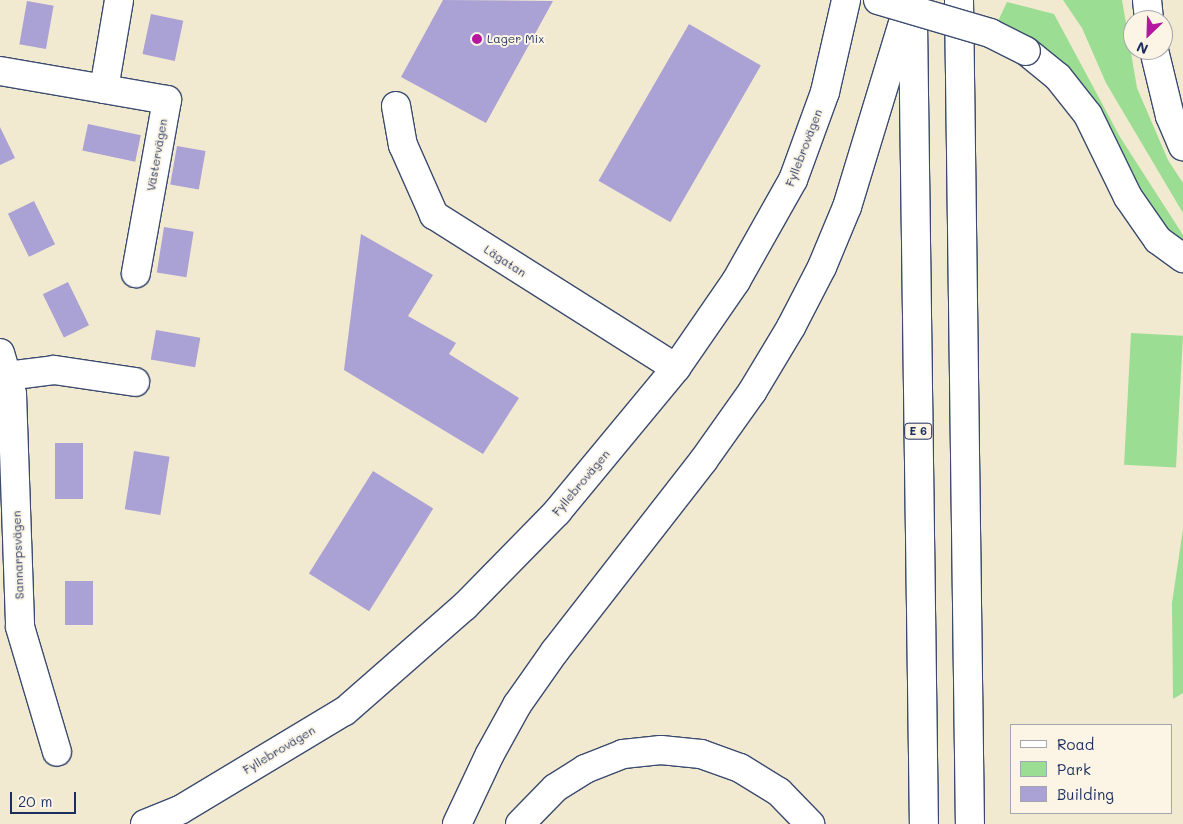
<!DOCTYPE html>
<html>
<head>
<meta charset="utf-8">
<style>
	body { margin:0 }
	#map { position:relative; width:1183px; height:824px; overflow:hidden; background:#f2ead0; font-family:Mali,sans-serif }
	div>[style] { position:absolute }
	[style*='--x'] { left:calc(var(--x)*1px); top:calc(var(--y)*1px); width:calc(var(--w)*1px); rotate:calc(var(--a)*1deg) }
	.green>* { inset:0; background:#9bdd93; transform-origin:0 0 }
	.building>* { inset:0; background:#aaa1d4; transform-origin:0 0 }
	.roads { filter:drop-shadow(1px 0 #3b4b6f) drop-shadow(-1px 0 #3b4b6f) drop-shadow(0 1px #3b4b6f) drop-shadow(0 -1px #3b4b6f) }
	.minor>* { height:28px; margin:-14px; padding:0 14px; transform-origin:14px; border-radius:14px; background:#fff }
	.highway>* { height:28px; margin:-14px; padding:0 14px; transform-origin:14px; border-radius:14px; background:#fff }
	.bridges { filter:drop-shadow(1px 0 #3b4b6f) drop-shadow(-1px 0 #3b4b6f) drop-shadow(0 1px #3b4b6f) drop-shadow(0 -1px #3b4b6f) }
	.minor-bridge>* { height:28px; margin:-14px; padding:0 14px; transform-origin:14px; border-radius:14px; background:#fff }
	.dots>* { width:14px; height:14px; translate:-50% -50%; box-sizing:border-box; border:2px solid #fcf5e5; border-radius:50% }
	span { translate:-50% -50%; white-space:nowrap; text-align:center; line-height:1.15; -webkit-text-stroke:4px #fcf5e5; paint-order:stroke }
	.shield-label span { padding:1px 4px; background:#fcf5e5; border:1px solid; border-radius:4px; -webkit-text-stroke-width:0 }
	.shield-label { font-size:11px; color:#1b2f5e; font-weight:700 }
	.poi-label { font-size:12px; color:#1b2f5e }
	.left { translate:0 -50%; text-align:left }
	.street-label { font-size:12px; color:#1b2f5e }
	.legend { position:absolute; left:1010px; top:724px; width:162px; height:90px; box-sizing:border-box; background:#fcf5e5; border:1px solid #a2a6af; margin:0; padding:6px 9px; list-style:none; font-size:15px; color:#1b2f5e }
	.legend li { display:flex; align-items:center; gap:10px; height:25px }
	.legend b { width:25px; border:1px solid #a2a6af }
	.north { position:absolute; left:1123px; top:10px; width:50px; height:50px; box-sizing:border-box; background:#fcf5e5; border:1px solid #a2a6af; border-radius:50%; rotate:204deg; font-size:14px; font-weight:700; line-height:20px; text-align:center; color:#1b2f5e }
	.north::after { content:''; display:block; margin:auto; width:18px; height:22px; background:#b5179e; clip-path:polygon(50% 0,100% 100%,50% 72%,0 100%) }
	.scale { position:absolute; left:10px; top:792px; width:66px; height:22px; box-sizing:border-box; border:2px solid #1b2f5e; border-top:0; padding-left:6px; font-size:15px; line-height:18px; white-space:nowrap; color:#1b2f5e; -webkit-text-stroke:4px #fcf5e5; paint-order:stroke }
</style>
</head>
<body>
<div id="map">
	<div class="green">
		<i style="clip-path:polygon(1063px 0,1122px 0,1137px 88px,1168px 160px,1183px 183px,1183px 213px,1106px 83px,1082px 28px)"></i>
		<i style="clip-path:polygon(1007px 2px,1054px 14px,1120px 137px,1183px 235px,1183px 246px,1157px 220px,1072px 74px,1042px 46px,998px 21px)"></i>
		<i style="left:1131px;top:333px;width:52px;height:132px;rotate:3deg"></i>
		<i style="clip-path:polygon(1183px 529px,1183px 693px,1173px 699px,1172px 603px)"></i>
	</div>
	<div class="building">
		<i style="clip-path:polygon(443px 0,553px 1px,486px 123px,401px 77px)"></i>
		<i style="left:27px;top:1px;width:27px;height:44px;rotate:10deg"></i>
		<i style="left:151px;top:14px;width:33px;height:41px;rotate:12deg"></i>
		<i style="left:689px;top:24px;width:83px;height:181px;rotate:30deg"></i>
		<i style="left:88px;top:124px;width:54px;height:27px;rotate:12deg"></i>
		<i style="clip-path:polygon(0 127px,15px 158px,0 165px)"></i>
		<i style="left:177px;top:146px;width:29px;height:39px;rotate:10deg"></i>
		<i style="left:34px;top:201px;width:48px;height:29px;rotate:64deg"></i>
		<i style="left:164px;top:227px;width:30px;height:46px;rotate:9deg"></i>
		<i style="clip-path:polygon(361px 234px,433px 275px,408px 316px,456px 343px,449px 354px,519px 398px,483px 454px,344px 370px)"></i>
		<i style="left:68px;top:282px;width:48px;height:28px;rotate:64deg"></i>
		<i style="left:156px;top:330px;width:45px;height:30px;rotate:10deg"></i>
		<i style="left:55px;top:443px;width:28px;height:56px"></i>
		<i style="left:134px;top:451px;width:36px;height:59px;rotate:9deg"></i>
		<i style="left:373px;top:471px;width:71px;height:121px;rotate:32deg"></i>
		<i style="left:65px;top:581px;width:28px;height:44px"></i>
	</div>
	<div class="roads">
		<div class="minor">
			<i style="--x:1147;--y:0;--w:20;--a:84"></i>
			<i style="--x:1154;--y:50;--w:68;--a:76.4"></i>
			<i style="--x:1170;--y:116;--w:33;--a:67"></i>
			<i style="--x:1026;--y:51;--w:41;--a:39.1"></i>
			<i style="--x:1058;--y:77;--w:48;--a:51.7"></i>
			<i style="--x:1088;--y:115;--w:91;--a:64"></i>
			<i style="--x:1128;--y:197;--w:52;--a:55.1"></i>
			<i style="--x:1158;--y:240;--w:31;--a:36"></i>
			<i style="--x:0;--y:71;--w:106;--a:9.8"></i>
			<i style="--x:104;--y:89;--w:90;--a:-80.4"></i>
			<i style="--x:104;--y:89;--w:64;--a:9.9"></i>
			<i style="--x:167;--y:100;--w:176;--a:100.2"></i>
			<i style="--x:396;--y:106;--w:40;--a:80"></i>
			<i style="--x:403;--y:145;--w:77;--a:66.1"></i>
			<i style="--x:434;--y:215;--w:286;--a:32.3"></i>
			<i style="--x:0;--y:353;--w:43;--a:73.7"></i>
			<i style="--x:12;--y:394;--w:233;--a:88"></i>
			<i style="--x:20;--y:627;--w:130;--a:73.5"></i>
			<i style="--x:7;--y:376;--w:47;--a:-7.3"></i>
			<i style="--x:54;--y:370;--w:82;--a:8.4"></i>
			<i style="--x:145;--y:824;--w:38;--a:-22"></i>
			<i style="--x:180;--y:810;--w:192;--a:-31"></i>
			<i style="--x:345;--y:711;--w:159;--a:-41.2"></i>
			<i style="--x:465;--y:606;--w:132;--a:-45.6"></i>
			<i style="--x:557;--y:512;--w:187;--a:-50.4"></i>
			<i style="--x:676;--y:368;--w:106;--a:-55.4"></i>
			<i style="--x:736;--y:281;--w:116;--a:-60.6"></i>
			<i style="--x:793;--y:180;--w:94;--a:-70"></i>
			<i style="--x:825;--y:92;--w:94;--a:-77.1"></i>
		</div>
		<div class="highway">
			<i style="--x:959;--y:0;--w:824;--a:89.24"></i>
			<i style="--x:913;--y:21;--w:803;--a:89.22"></i>
			<i style="--x:457;--y:824;--w:77;--a:-64.8"></i>
			<i style="--x:490;--y:754;--w:56;--a:-61.1"></i>
			<i style="--x:517;--y:705;--w:66;--a:-54.9"></i>
			<i style="--x:555;--y:651;--w:241;--a:-52.1"></i>
			<i style="--x:703;--y:461;--w:85;--a:-54.6"></i>
			<i style="--x:752;--y:392;--w:76;--a:-59"></i>
			<i style="--x:791;--y:327;--w:68;--a:-62.7"></i>
			<i style="--x:822;--y:267;--w:65;--a:-67.4"></i>
			<i style="--x:847;--y:207;--w:216;--a:-73.1"></i>
			<i style="--x:520;--y:824;--w:50;--a:-45.8"></i>
			<i style="--x:555;--y:788;--w:36;--a:-32"></i>
			<i style="--x:585;--y:769;--w:41;--a:-21.5"></i>
			<i style="--x:623;--y:754;--w:38;--a:-6"></i>
			<i style="--x:661;--y:750;--w:40;--a:5.7"></i>
			<i style="--x:701;--y:754;--w:41;--a:19.7"></i>
			<i style="--x:740;--y:768;--w:46;--a:31.6"></i>
			<i style="--x:779;--y:792;--w:45;--a:45.9"></i>
		</div>
	</div>
	<div class="bridges">
		<div class="minor-bridge">
			<i style="--x:878;--y:0;--w:117;--a:16.4"></i>
			<i style="--x:990;--y:33;--w:40;--a:26.6"></i>
		</div>
	</div>
	<div class="dots">
		<i style="left:477px;top:39px;background:#b5179e"></i>
	</div>
	<div class="shield-label">
		<span style="left:918px;top:431px">E 6</span>
	</div>
	<div class="poi-label">
		<span class="left" style="left:487px;top:39px">Lager Mix</span>
	</div>
	<div class="street-label">
		<span style="left:804px;top:148px;rotate:-69deg">Fyllebrovägen</span>
		<span style="left:157px;top:155px;rotate:-80deg">Västervägen</span>
		<span style="left:505px;top:261px;rotate:33deg">Lägatan</span>
		<span style="left:581px;top:483px;rotate:-50deg">Fyllebrovägen</span>
		<span style="left:18px;top:555px;rotate:-92deg">Sannarpsvägen</span>
		<span style="left:279px;top:750px;rotate:-31deg">Fyllebrovägen</span>
	</div>
	<ul class="legend">
	<li><b style="height:6px;background:#fff"></b>Road</li>
	<li><b style="height:14px;background:#9bdd93"></b>Park</li>
	<li><b style="height:14px;background:#aaa1d4"></b>Building</li>
	</ul>
	<div class="north">N</div>
	<div class="scale">20 m</div>
</div>
</body>
</html>
